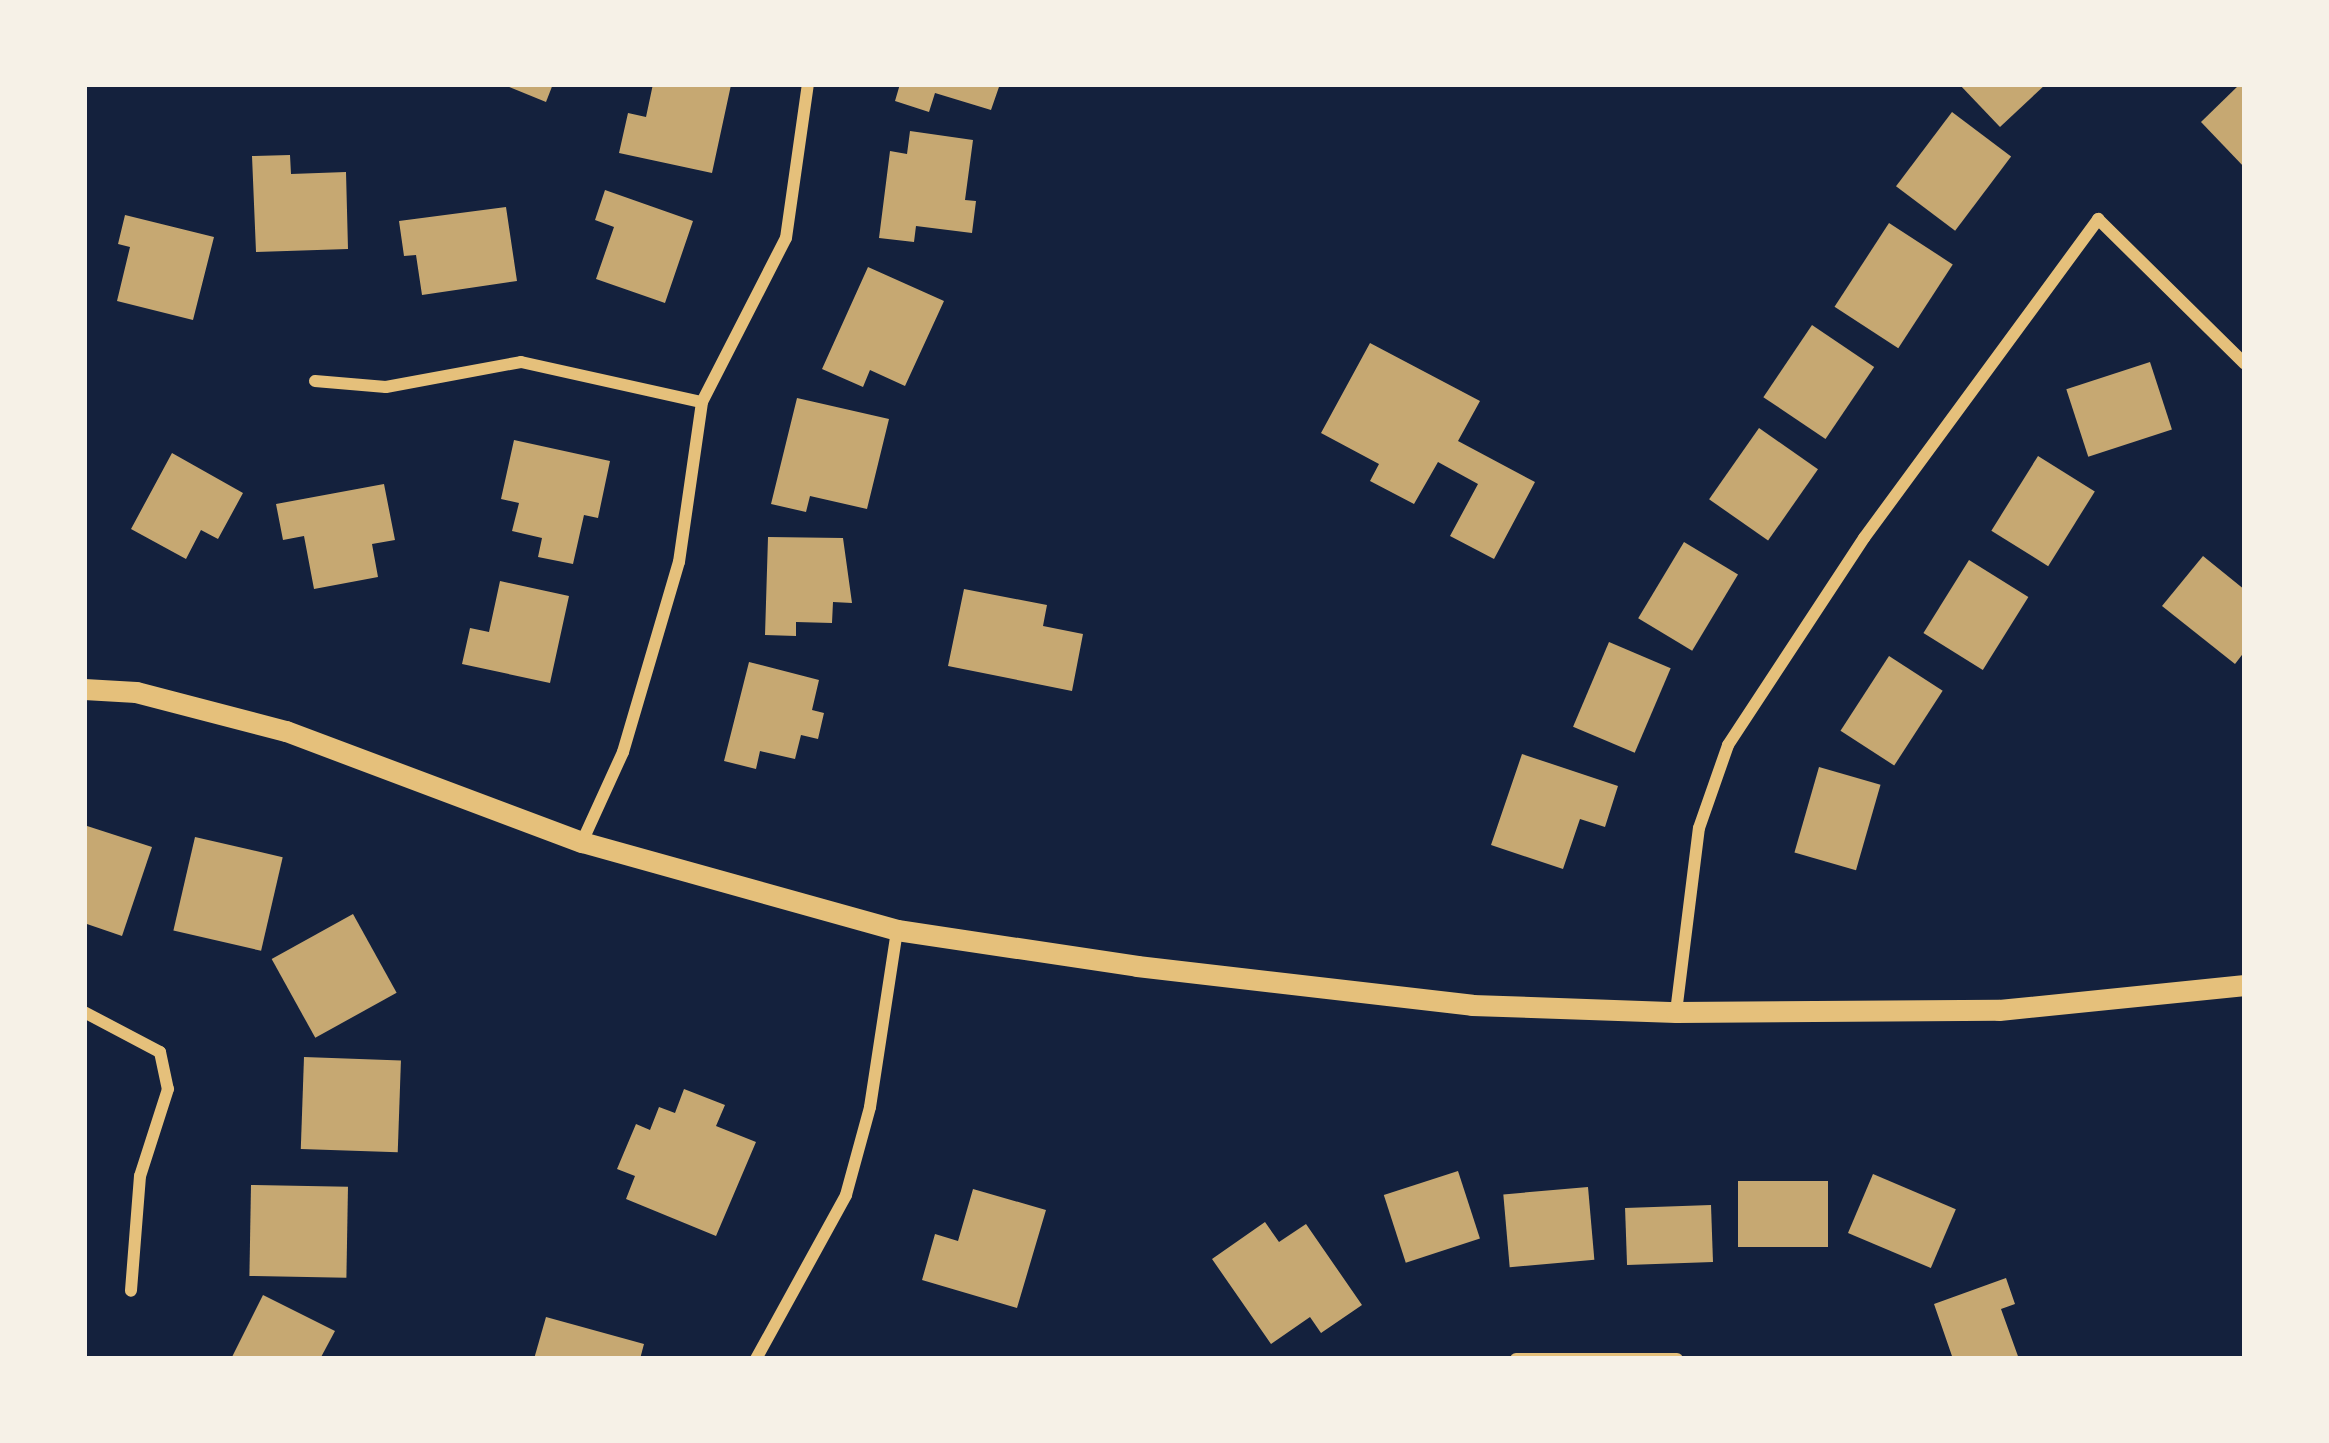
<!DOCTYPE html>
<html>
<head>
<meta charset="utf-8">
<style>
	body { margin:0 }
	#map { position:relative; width:2329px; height:1443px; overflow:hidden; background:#14213d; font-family:"Zilla Slab",serif }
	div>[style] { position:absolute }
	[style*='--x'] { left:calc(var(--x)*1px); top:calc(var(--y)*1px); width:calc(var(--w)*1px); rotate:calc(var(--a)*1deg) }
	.building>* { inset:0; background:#c6a872; transform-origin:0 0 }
	.minor>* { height:12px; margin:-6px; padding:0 6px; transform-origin:6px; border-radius:6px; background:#e5c07b }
	.tertiary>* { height:21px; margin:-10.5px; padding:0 10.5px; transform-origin:10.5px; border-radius:10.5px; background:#e5c07b }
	span { translate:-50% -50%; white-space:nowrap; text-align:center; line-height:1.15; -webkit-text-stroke:12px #f6f1e7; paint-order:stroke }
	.frame { position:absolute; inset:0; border:87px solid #f6f1e7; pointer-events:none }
</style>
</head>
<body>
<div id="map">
	<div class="building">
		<i style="clip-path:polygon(502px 84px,553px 84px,546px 102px)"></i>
		<i style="clip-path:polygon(653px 84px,731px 85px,712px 173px,619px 153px,628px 113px,646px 117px)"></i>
		<i style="clip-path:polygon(900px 84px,1000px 84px,991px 110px,935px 93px,929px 112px,895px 101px)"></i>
		<i style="clip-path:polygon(1959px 84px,2046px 84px,2000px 127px)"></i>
		<i style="clip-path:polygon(2240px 84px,2245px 84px,2245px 168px,2201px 122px)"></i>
		<i style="left:1952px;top:112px;width:74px;height:93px;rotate:37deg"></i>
		<i style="clip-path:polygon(910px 131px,973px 140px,965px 200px,976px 201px,972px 233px,916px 226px,914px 242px,879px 238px,890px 151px,907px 154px)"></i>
		<i style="clip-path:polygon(290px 155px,291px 174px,346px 172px,348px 249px,256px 252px,252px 156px)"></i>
		<i style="clip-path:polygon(605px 190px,693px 221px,665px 303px,596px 279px,614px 227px,595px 220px)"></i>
		<i style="clip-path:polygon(506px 207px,517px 281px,422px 295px,416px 255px,404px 256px,399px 221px)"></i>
		<i style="clip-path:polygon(125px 215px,214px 237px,193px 320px,117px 301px,130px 247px,118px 244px)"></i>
		<i style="left:1889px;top:223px;width:76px;height:100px;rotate:33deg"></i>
		<i style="clip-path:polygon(868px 267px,944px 301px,905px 386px,870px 370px,863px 387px,822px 369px)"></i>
		<i style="left:1812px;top:325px;width:75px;height:87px;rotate:34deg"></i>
		<i style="clip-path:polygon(1370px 343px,1480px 401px,1458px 441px,1535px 482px,1494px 559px,1450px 536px,1478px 484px,1438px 462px,1414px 504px,1370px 481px,1379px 464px,1321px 433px)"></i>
		<i style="left:2150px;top:362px;width:71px;height:88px;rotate:72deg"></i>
		<i style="clip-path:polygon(797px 398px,889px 419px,867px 509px,810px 496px,806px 512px,771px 504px)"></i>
		<i style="left:1759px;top:428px;width:72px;height:87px;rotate:35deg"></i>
		<i style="clip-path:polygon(514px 440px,610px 461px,598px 518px,584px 515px,573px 564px,538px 557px,542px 538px,512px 531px,519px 503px,501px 499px)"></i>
		<i style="clip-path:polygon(172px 453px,243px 493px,218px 539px,201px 530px,186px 559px,131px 529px)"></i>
		<i style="left:2038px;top:456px;width:67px;height:88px;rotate:32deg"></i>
		<i style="clip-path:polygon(384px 484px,395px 540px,372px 544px,378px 577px,314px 589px,304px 536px,283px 540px,276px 504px)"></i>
		<i style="clip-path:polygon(768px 537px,843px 538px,852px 603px,833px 602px,832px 623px,796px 622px,796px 636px,765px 635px)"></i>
		<i style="left:1684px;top:542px;width:63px;height:89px;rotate:31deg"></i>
		<i style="clip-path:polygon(2203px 556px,2245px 590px,2245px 651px,2235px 664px,2162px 606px)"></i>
		<i style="left:1969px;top:560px;width:70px;height:86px;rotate:32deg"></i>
		<i style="clip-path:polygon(500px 581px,569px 596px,550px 683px,462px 664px,470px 628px,489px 632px)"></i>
		<i style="clip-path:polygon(964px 589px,1047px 605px,1043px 626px,1083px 634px,1072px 691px,948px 666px)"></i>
		<i style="left:1609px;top:642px;width:67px;height:92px;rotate:23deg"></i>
		<i style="left:1889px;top:656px;width:64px;height:89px;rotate:33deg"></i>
		<i style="clip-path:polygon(749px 662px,819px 680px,812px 710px,824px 713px,818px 739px,801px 735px,795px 759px,760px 751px,756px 769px,724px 761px)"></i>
		<i style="clip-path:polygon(1522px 754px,1618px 786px,1605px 827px,1580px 819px,1563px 869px,1491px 845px)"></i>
		<i style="left:1819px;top:767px;width:64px;height:89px;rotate:16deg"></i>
		<i style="clip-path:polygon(84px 825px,152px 847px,122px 936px,84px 923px)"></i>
		<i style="left:195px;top:837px;width:90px;height:96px;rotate:13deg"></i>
		<i style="left:353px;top:914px;width:90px;height:93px;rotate:61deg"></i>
		<i style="left:304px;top:1057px;width:97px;height:92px;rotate:2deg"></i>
		<i style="clip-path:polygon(684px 1089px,725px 1105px,716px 1126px,756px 1142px,716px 1236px,626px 1199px,635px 1176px,617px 1169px,636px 1124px,650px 1130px,659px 1107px,675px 1113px)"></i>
		<i style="left:1458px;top:1171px;width:71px;height:78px;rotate:72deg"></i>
		<i style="left:1873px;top:1174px;width:90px;height:64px;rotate:23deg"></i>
		<i style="left:1828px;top:1181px;width:66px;height:90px;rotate:90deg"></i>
		<i style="left:251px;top:1185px;width:97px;height:91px;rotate:1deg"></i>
		<i style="left:1588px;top:1187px;width:73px;height:85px;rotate:85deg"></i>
		<i style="clip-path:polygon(973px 1189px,1046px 1210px,1017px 1308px,922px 1280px,935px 1234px,958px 1241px)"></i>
		<i style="left:1711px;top:1205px;width:57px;height:86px;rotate:88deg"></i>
		<i style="clip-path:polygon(1265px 1222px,1279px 1242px,1306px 1224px,1362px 1305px,1321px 1333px,1310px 1317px,1271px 1344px,1212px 1259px)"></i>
		<i style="clip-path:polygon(2006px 1278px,2015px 1304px,2001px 1309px,2019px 1359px,1953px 1359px,1934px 1304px)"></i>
		<i style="clip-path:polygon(263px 1295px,335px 1331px,320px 1359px,231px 1359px)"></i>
		<i style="clip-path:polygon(546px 1317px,644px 1344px,640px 1359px,534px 1359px)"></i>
	</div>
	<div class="minor">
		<i style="--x:315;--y:381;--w:71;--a:4.8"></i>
		<i style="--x:386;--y:387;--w:137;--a:-10.5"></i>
		<i style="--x:521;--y:362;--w:185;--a:12.5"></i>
		<i style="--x:582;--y:842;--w:99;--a:-65.5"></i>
		<i style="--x:623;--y:752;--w:198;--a:-73.6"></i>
		<i style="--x:679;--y:562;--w:162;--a:-81.8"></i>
		<i style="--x:702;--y:402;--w:184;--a:-62.9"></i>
		<i style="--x:786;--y:238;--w:156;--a:-81.9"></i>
		<i style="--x:84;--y:1012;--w:86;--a:27.8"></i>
		<i style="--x:160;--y:1052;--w:38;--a:78"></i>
		<i style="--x:168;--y:1089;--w:91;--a:107.8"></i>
		<i style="--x:140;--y:1176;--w:115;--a:94.5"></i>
		<i style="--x:1676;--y:1012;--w:185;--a:-82.9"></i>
		<i style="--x:1699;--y:828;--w:88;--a:-70.7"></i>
		<i style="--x:1728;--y:745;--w:248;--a:-56.7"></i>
		<i style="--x:1864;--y:538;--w:396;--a:-53.7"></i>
		<i style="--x:2098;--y:219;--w:206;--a:44.6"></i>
		<i style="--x:756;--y:1359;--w:187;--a:-61.2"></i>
		<i style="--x:846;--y:1195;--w:91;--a:-74.7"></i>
		<i style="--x:870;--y:1107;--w:179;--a:-81.3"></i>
		<i style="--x:1516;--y:1359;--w:161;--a:0"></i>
	</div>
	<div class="tertiary">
		<i style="--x:84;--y:689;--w:52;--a:3.3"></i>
		<i style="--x:136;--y:692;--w:155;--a:14.6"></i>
		<i style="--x:286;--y:731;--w:316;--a:20.6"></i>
		<i style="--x:582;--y:842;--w:327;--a:15.6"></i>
		<i style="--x:897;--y:930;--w:243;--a:8.5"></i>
		<i style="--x:1137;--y:966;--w:337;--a:6.6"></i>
		<i style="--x:1472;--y:1005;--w:204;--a:2"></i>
		<i style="--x:1676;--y:1012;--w:323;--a:-0.4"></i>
		<i style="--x:1999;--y:1010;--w:247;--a:-5.8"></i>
	</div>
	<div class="frame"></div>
</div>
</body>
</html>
